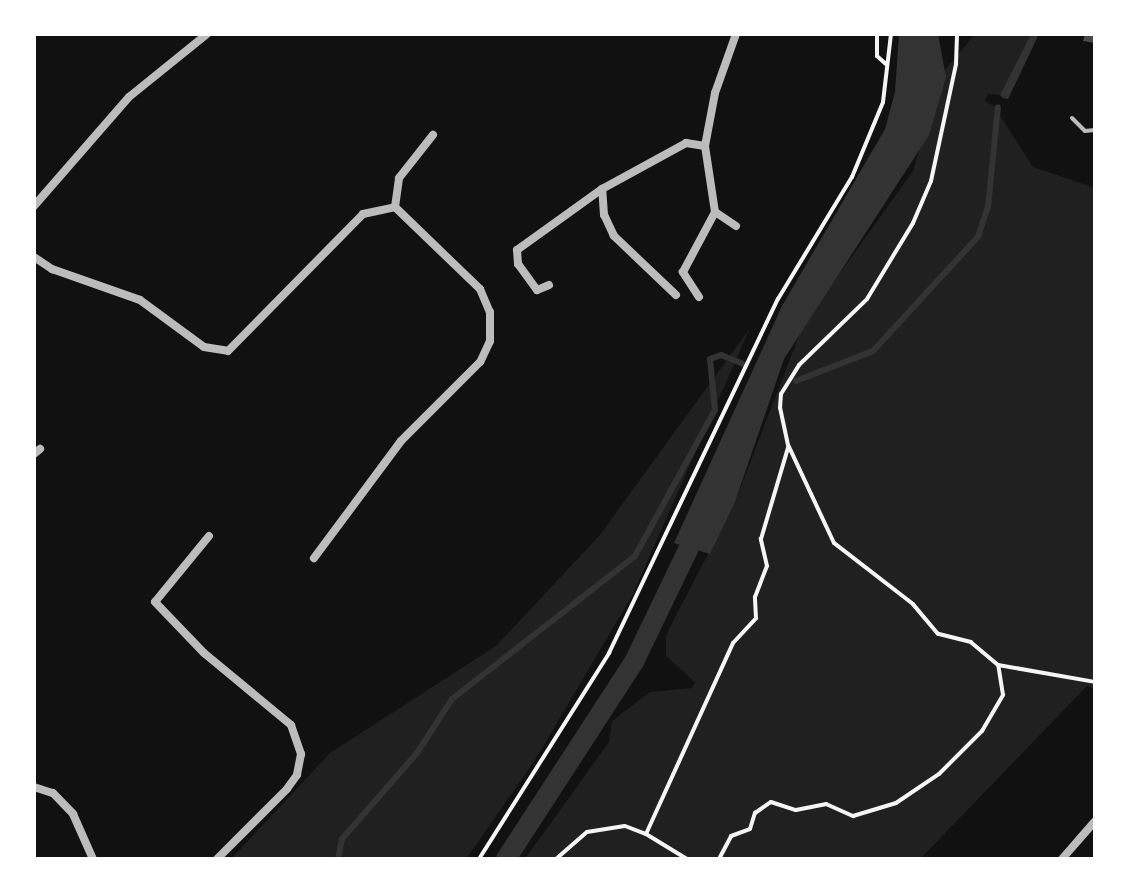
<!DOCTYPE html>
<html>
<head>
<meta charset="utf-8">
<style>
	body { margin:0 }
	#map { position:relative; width:1129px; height:893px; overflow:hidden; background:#111; font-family:"Nunito Sans",sans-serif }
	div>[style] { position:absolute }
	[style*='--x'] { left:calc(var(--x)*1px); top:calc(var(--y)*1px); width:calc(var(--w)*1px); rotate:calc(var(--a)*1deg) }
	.green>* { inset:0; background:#202020 }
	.water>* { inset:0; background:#333 }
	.stream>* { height:6px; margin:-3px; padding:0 3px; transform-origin:3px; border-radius:3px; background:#333 }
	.canal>* { height:20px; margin:-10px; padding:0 10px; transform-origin:10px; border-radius:10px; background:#333 }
	.building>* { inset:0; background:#4a4a4a }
	.path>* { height:4px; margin:-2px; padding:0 2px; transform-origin:2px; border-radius:2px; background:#f5f5f5 }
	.service>* { height:4px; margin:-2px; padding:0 2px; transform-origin:2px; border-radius:2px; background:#bcbcbc }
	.minor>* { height:8px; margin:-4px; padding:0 4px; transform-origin:4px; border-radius:4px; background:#bcbcbc }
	span { translate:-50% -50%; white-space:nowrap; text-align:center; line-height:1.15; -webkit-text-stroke:8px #fff; paint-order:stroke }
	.frame { position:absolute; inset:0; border:36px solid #fff; pointer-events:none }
</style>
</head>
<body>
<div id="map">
	<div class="green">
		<i style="clip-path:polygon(975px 34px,1031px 34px,1000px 95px,988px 94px,985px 101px,994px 106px,1033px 167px,1095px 188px,1095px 689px,1087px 686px,920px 859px,525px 859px,609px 742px,612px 721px,650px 692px,692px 688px,695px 682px,666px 656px,666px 635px,735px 502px,803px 325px,913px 171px,940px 76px)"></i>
		<i style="clip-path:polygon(750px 328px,633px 594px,535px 760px,466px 859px,231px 859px,330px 753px,496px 646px,600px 535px)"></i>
	</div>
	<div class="water">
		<i style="clip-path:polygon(899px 34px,938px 34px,946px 77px,929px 135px,784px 359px,735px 502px,710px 554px,674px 543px,782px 306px,885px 129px,895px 92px)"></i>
		<i style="clip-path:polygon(1031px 34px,1039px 34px,1008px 99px,1003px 98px,1000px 95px)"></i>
	</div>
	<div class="stream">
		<i style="--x:796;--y:381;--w:83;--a:-21.3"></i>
		<i style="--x:873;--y:351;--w:155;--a:-47.4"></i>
		<i style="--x:978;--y:237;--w:32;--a:-72"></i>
		<i style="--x:988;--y:207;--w:100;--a:-84.3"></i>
		<i style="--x:338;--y:859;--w:20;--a:-79"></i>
		<i style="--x:342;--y:839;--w:114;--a:-48.9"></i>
		<i style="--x:417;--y:753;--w:64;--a:-57.1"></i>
		<i style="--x:452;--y:699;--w:232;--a:-38"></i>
		<i style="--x:635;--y:556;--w:166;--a:-61.3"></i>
		<i style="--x:715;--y:410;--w:51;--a:-95.6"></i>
		<i style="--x:710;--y:359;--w:12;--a:-20"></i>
		<i style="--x:721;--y:355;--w:24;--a:22"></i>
	</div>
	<div class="canal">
		<i style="--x:506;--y:859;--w:235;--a:-57"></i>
		<i style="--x:634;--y:662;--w:152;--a:-64.3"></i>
	</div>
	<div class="building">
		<i style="clip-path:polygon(1085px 34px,1095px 34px,1095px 43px,1083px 41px)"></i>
	</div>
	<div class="path">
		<i style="--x:877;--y:34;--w:22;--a:90"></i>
		<i style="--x:877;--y:56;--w:13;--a:42"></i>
		<i style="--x:998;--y:665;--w:98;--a:9.9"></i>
		<i style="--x:646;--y:834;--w:48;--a:31.4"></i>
		<i style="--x:479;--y:859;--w:244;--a:-57.7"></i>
		<i style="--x:609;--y:653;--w:392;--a:-64.5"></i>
		<i style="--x:778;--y:299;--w:143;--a:-58.8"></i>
		<i style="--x:852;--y:177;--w:81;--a:-67.5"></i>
		<i style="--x:883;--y:102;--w:68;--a:-83.3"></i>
		<i style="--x:556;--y:859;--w:41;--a:-41.1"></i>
		<i style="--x:587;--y:832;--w:38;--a:-9"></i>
		<i style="--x:625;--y:826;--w:22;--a:21"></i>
		<i style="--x:646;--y:834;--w:210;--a:-65.5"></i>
		<i style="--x:733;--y:643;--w:34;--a:-47"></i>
		<i style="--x:756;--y:618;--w:21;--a:-93"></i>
		<i style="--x:755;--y:597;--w:33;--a:-69"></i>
		<i style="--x:767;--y:566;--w:28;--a:-103"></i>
		<i style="--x:761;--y:539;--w:95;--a:-73.5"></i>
		<i style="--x:719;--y:859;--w:26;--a:-62"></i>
		<i style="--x:731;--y:836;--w:20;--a:-20"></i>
		<i style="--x:750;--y:829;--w:17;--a:-73"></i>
		<i style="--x:755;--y:813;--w:19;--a:-35"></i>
		<i style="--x:771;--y:802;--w:26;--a:18"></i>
		<i style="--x:796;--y:810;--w:31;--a:-11"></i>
		<i style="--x:826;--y:804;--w:30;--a:24"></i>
		<i style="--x:853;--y:816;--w:45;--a:-16.8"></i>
		<i style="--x:896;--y:803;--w:52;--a:-34"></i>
		<i style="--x:939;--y:774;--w:61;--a:-45"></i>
		<i style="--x:982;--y:731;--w:42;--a:-59.7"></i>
		<i style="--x:1003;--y:695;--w:30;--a:-99"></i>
		<i style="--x:998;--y:665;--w:35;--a:-140"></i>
		<i style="--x:971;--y:642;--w:34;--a:-166"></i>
		<i style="--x:938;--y:634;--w:39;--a:-130"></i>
		<i style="--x:913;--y:604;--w:100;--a:-142.3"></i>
		<i style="--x:834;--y:543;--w:108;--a:-115.1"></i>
		<i style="--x:788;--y:445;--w:38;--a:-102"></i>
		<i style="--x:780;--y:408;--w:14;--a:-86"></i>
		<i style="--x:781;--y:394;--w:34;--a:-58"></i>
		<i style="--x:799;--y:365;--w:95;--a:-44.1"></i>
		<i style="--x:867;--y:299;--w:89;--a:-58.8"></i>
		<i style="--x:913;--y:223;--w:46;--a:-66.8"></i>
		<i style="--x:931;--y:181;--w:120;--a:-77.9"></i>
		<i style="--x:956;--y:64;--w:30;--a:-88"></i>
	</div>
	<div class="service">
		<i style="--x:1072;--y:118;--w:18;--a:45"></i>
		<i style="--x:1085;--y:131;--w:10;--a:-6"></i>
	</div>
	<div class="minor">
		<i style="--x:34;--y:206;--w:145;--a:-48.9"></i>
		<i style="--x:129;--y:97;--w:100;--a:-38.9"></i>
		<i style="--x:395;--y:207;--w:29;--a:-82"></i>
		<i style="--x:399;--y:178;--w:55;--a:-51.7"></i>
		<i style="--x:736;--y:226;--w:25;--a:-146"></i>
		<i style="--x:715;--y:212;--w:67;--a:-98.6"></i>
		<i style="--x:705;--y:146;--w:54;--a:-79.3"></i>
		<i style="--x:715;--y:93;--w:63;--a:-70.4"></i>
		<i style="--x:34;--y:257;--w:22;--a:34"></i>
		<i style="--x:52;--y:269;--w:93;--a:19.4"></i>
		<i style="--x:140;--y:300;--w:79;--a:36.3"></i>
		<i style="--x:204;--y:347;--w:24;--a:9"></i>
		<i style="--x:228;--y:351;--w:192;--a:-45.4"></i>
		<i style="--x:363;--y:214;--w:33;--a:-12"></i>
		<i style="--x:395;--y:207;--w:118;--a:44"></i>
		<i style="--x:480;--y:289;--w:25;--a:67"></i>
		<i style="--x:490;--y:312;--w:29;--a:90"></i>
		<i style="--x:490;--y:341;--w:23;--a:115"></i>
		<i style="--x:480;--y:362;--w:112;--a:135"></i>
		<i style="--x:401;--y:441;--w:146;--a:126.6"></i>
		<i style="--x:549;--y:285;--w:13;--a:157"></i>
		<i style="--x:537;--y:290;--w:32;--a:-126"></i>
		<i style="--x:518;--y:264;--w:14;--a:-94"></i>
		<i style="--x:517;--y:250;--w:105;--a:-35.7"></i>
		<i style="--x:676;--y:295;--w:86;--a:-136.4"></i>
		<i style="--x:614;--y:236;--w:23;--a:-115"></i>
		<i style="--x:604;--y:215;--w:26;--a:-94"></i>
		<i style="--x:602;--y:189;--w:96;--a:-28.7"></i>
		<i style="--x:686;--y:143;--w:19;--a:9"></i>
		<i style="--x:699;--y:297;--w:30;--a:-123"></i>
		<i style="--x:683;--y:272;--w:68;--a:-61.9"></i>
		<i style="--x:34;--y:454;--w:8;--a:-40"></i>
		<i style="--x:209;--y:536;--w:85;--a:129.3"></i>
		<i style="--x:155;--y:602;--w:71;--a:46.1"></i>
		<i style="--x:204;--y:653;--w:113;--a:39.6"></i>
		<i style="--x:291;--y:725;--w:31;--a:71"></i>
		<i style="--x:301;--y:754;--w:21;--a:101"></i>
		<i style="--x:297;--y:775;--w:17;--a:126"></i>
		<i style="--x:287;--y:789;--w:99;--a:135"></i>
		<i style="--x:34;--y:787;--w:20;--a:18"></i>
		<i style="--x:53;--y:793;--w:29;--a:46"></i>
		<i style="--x:73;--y:814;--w:49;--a:66"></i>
		<i style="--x:1062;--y:859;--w:50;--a:-49"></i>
	</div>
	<div class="frame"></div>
</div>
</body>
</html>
